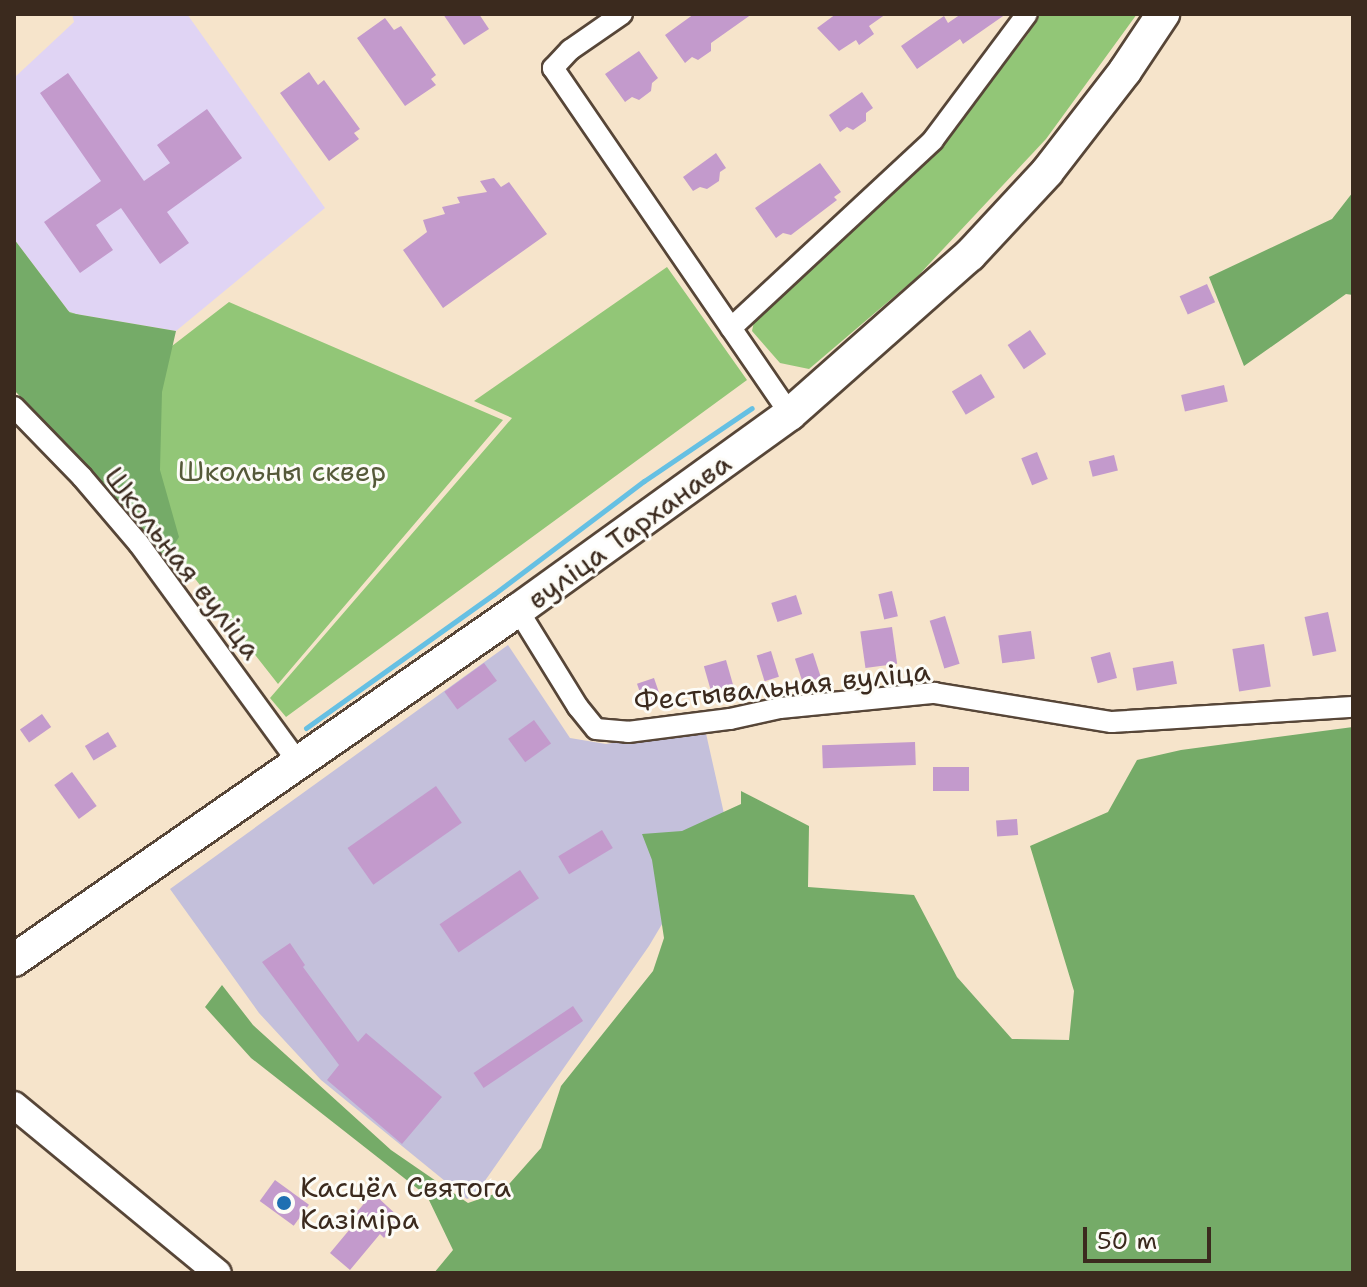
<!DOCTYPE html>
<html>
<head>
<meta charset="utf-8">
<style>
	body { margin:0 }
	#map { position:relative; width:1367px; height:1287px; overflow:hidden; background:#f6e4cb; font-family:"Shantell Sans",sans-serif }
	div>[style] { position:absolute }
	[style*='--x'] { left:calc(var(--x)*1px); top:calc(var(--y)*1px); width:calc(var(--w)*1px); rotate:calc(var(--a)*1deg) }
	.built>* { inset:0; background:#e0d4f4 }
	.industrial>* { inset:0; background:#c4c0db }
	.green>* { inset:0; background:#92c677 }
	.forest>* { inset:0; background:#75ab68 }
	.stream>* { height:5px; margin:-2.5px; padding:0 2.5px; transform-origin:2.5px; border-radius:2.5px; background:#66c0e3 }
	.building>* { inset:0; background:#c39acc; transform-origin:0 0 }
	.roads { filter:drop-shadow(2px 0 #574638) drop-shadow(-2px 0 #574638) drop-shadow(0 2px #574638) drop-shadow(0 -2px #574638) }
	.minor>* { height:20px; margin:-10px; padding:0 10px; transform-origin:10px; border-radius:10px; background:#fff }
	.tertiary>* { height:26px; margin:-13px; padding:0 13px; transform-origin:13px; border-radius:13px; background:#fff }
	.primary>* { height:32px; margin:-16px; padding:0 16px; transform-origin:16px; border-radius:16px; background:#fff }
	.dots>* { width:22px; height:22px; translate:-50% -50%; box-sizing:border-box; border:4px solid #fdfcf7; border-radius:50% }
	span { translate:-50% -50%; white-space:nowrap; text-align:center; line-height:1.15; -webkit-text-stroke:6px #fdfcf7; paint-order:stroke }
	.park-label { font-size:28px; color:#555939 }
	.street-label { font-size:28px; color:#3b2a1e }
	.poi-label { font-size:28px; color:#3b2a1e }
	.left { translate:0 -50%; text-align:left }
	.frame { position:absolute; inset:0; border:16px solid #3b2a1e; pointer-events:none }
	.scale { position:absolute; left:1083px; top:1227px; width:128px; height:36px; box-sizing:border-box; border:4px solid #3b2a1e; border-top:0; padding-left:10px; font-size:24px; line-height:28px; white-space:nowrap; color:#3b2a1e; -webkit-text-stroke:6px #fdfcf7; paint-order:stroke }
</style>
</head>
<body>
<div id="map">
	<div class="built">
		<i style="clip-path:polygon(72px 14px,187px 14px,325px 208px,176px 331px,70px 313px,14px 239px,14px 78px,74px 22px)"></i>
	</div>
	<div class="industrial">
		<i style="clip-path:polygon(508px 645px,570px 738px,606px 744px,705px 729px,725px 818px,649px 946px,475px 1195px,467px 1199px,321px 1080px,259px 1013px,170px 889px)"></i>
	</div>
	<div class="green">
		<i style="clip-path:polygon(1038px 14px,1137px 14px,1046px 139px,916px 278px,809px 369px,780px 363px,752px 331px,755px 317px,937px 151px,1028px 34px)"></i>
		<i style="clip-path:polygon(667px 267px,747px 380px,286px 717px,270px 698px,512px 418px,474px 401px)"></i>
		<i style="clip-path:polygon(229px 302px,503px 420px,278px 684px,114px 476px,52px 306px,172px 346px)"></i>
	</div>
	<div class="forest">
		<i style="clip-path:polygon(1353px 192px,1353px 295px,1346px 294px,1244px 366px,1209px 277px,1332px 219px)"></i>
		<i style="clip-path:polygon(14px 239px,70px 313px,176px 331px,162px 392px,160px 470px,179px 537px,165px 559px,92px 472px,14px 390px)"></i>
		<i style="clip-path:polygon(1353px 727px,1353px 1273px,434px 1273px,453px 1250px,427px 1196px,251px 1058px,205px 1007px,222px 985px,253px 1025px,391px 1150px,468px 1203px,503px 1191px,541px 1148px,561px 1086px,653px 971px,664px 938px,652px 860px,642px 834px,682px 831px,741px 804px,741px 791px,809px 826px,808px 887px,914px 895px,957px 977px,1012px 1039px,1069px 1040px,1074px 991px,1030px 846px,1108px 812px,1137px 760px,1181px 750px)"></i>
	</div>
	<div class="stream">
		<i style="--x:306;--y:728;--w:231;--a:-35.5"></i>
		<i style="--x:494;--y:594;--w:188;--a:-37"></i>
		<i style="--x:644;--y:481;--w:130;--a:-34.1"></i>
	</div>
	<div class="building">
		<i style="clip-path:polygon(443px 14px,479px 14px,489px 29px,464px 45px)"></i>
		<i style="clip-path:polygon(694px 14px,752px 14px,711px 43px,711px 51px,698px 60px,692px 57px,685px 63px,665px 35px)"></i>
		<i style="clip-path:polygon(836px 14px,886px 14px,869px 26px,874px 34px,859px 45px,856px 40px,839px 51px,817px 28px)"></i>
		<i style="clip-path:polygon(961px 14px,1006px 14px,963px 44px,960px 39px,917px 69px,901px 46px,944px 16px,948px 23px)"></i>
		<i style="clip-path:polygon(385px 18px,394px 30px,401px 26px,436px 75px,431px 79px,436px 85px,405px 106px,357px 38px)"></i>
		<i style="clip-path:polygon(639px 51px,658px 78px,652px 83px,651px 91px,639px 100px,632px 97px,625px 102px,605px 74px)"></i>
		<i style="clip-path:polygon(309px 72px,318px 85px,324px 80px,360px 129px,354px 133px,359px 139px,329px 161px,280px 93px)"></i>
		<i style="clip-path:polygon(68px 73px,144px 181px,170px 163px,157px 145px,207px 109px,242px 158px,167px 212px,189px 243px,160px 264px,121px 208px,96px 225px,113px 250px,80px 273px,44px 222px,101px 181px,40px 93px)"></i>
		<i style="clip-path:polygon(862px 92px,873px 108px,866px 113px,866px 121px,853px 130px,847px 127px,840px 132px,829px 115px)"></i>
		<i style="clip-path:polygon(716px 153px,726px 168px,720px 172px,719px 181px,707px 189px,700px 187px,693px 191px,683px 177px)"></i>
		<i style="clip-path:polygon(820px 163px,841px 192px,834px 197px,837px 200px,791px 235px,783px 233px,776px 238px,755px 208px)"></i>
		<i style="clip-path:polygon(494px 178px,501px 187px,509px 182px,547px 234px,443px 308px,403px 250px,427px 232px,423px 220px,445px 214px,442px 207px,460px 203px,457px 197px,487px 192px,480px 181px)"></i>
		<i style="left:1207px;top:284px;width:20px;height:30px;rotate:66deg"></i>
		<i style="left:1030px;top:330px;width:29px;height:27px;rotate:56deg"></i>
		<i style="left:981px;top:374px;width:27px;height:34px;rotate:59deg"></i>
		<i style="left:1224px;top:385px;width:17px;height:44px;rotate:77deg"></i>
		<i style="left:1037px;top:452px;width:29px;height:17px;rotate:68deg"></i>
		<i style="left:1114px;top:455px;width:16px;height:26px;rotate:76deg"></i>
		<i style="left:892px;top:591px;width:26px;height:14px;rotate:77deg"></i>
		<i style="left:796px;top:595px;width:20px;height:26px;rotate:72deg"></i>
		<i style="left:1328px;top:612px;width:40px;height:24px;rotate:78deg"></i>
		<i style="left:945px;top:616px;width:50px;height:16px;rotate:73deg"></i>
		<i style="left:892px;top:627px;width:37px;height:32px;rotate:82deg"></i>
		<i style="left:1031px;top:631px;width:28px;height:33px;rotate:82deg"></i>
		<i style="left:1264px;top:644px;width:43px;height:32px;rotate:81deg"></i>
		<i style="left:771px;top:651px;width:27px;height:15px;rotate:73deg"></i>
		<i style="left:1110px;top:652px;width:27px;height:20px;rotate:75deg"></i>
		<i style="left:813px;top:653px;width:26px;height:19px;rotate:72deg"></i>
		<i style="left:726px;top:660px;width:29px;height:23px;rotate:74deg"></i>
		<i style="left:1173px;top:661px;width:23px;height:41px;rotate:80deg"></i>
		<i style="left:484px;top:663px;width:22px;height:49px;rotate:54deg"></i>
		<i style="left:654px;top:678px;width:24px;height:18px;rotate:71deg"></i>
		<i style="left:42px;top:714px;width:16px;height:27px;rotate:55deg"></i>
		<i style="left:534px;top:720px;width:29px;height:32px;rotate:54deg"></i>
		<i style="left:108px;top:732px;width:17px;height:27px;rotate:59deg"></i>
		<i style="left:915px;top:742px;width:23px;height:93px;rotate:88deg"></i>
		<i style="left:933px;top:767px;width:36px;height:24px"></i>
		<i style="left:72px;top:772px;width:42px;height:22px;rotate:54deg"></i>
		<i style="left:436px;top:786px;width:45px;height:108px;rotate:55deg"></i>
		<i style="left:1017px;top:819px;width:16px;height:21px;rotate:86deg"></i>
		<i style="left:602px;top:830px;width:21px;height:51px;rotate:59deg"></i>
		<i style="left:520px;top:870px;width:34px;height:97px;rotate:56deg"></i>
		<i style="clip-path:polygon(290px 943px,305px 965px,303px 967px,358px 1042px,366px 1033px,442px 1097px,402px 1144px,327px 1080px,339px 1065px,262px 962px)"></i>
		<i style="left:573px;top:1006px;width:18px;height:120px;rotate:56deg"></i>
		<i style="left:275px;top:1180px;width:42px;height:26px;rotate:36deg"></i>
		<i style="clip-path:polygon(373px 1193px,401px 1219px,384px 1238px,380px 1234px,350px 1270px,330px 1253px,360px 1217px,356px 1213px)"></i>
	</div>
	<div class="roads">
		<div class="minor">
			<i style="--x:622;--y:14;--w:63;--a:145.3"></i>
			<i style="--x:570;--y:50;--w:25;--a:133"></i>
			<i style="--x:553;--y:68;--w:419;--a:55.6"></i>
			<i style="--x:731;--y:328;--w:276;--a:-42.9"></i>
			<i style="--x:933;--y:140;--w:157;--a:-53.3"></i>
			<i style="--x:14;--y:407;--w:98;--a:45.8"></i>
			<i style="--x:82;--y:477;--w:88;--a:49.6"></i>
			<i style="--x:139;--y:544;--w:268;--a:53.9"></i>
			<i style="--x:518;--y:610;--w:114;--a:58.3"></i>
			<i style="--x:578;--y:707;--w:28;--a:51"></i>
			<i style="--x:596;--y:729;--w:32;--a:5"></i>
			<i style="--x:628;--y:732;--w:103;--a:-7.3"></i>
			<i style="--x:730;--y:719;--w:51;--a:-12.4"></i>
			<i style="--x:780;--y:708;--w:155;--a:-5.6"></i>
			<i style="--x:934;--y:693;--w:180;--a:9.3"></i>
			<i style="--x:1112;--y:722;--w:241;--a:-3.6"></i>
		</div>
		<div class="tertiary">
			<i style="--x:14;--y:1105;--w:264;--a:39.5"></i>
		</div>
		<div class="primary">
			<i style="--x:14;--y:960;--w:614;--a:-34.78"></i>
			<i style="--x:518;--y:610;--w:335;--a:-35.8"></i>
			<i style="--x:790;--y:414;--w:240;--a:-41.5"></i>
			<i style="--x:970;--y:255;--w:113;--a:-47.1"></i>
			<i style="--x:1047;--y:172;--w:128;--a:-52.3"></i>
			<i style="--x:1125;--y:71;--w:69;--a:-56.3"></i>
		</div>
	</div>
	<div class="dots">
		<i style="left:284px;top:1203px;background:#1f6fb2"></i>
	</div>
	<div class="park-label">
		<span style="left:282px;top:471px">Школьны сквер</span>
	</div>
	<div class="street-label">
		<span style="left:629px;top:531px;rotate:-36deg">вуліца Тарханава</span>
		<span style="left:183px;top:563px;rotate:52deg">Школьная вуліца</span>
		<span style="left:782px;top:686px;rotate:-6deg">Фестывальная вуліца</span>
	</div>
	<div class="poi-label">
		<span class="left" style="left:300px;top:1203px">Касцёл Святога<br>Казіміра</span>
	</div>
	<div class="frame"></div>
	<div class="scale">50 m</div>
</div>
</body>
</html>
